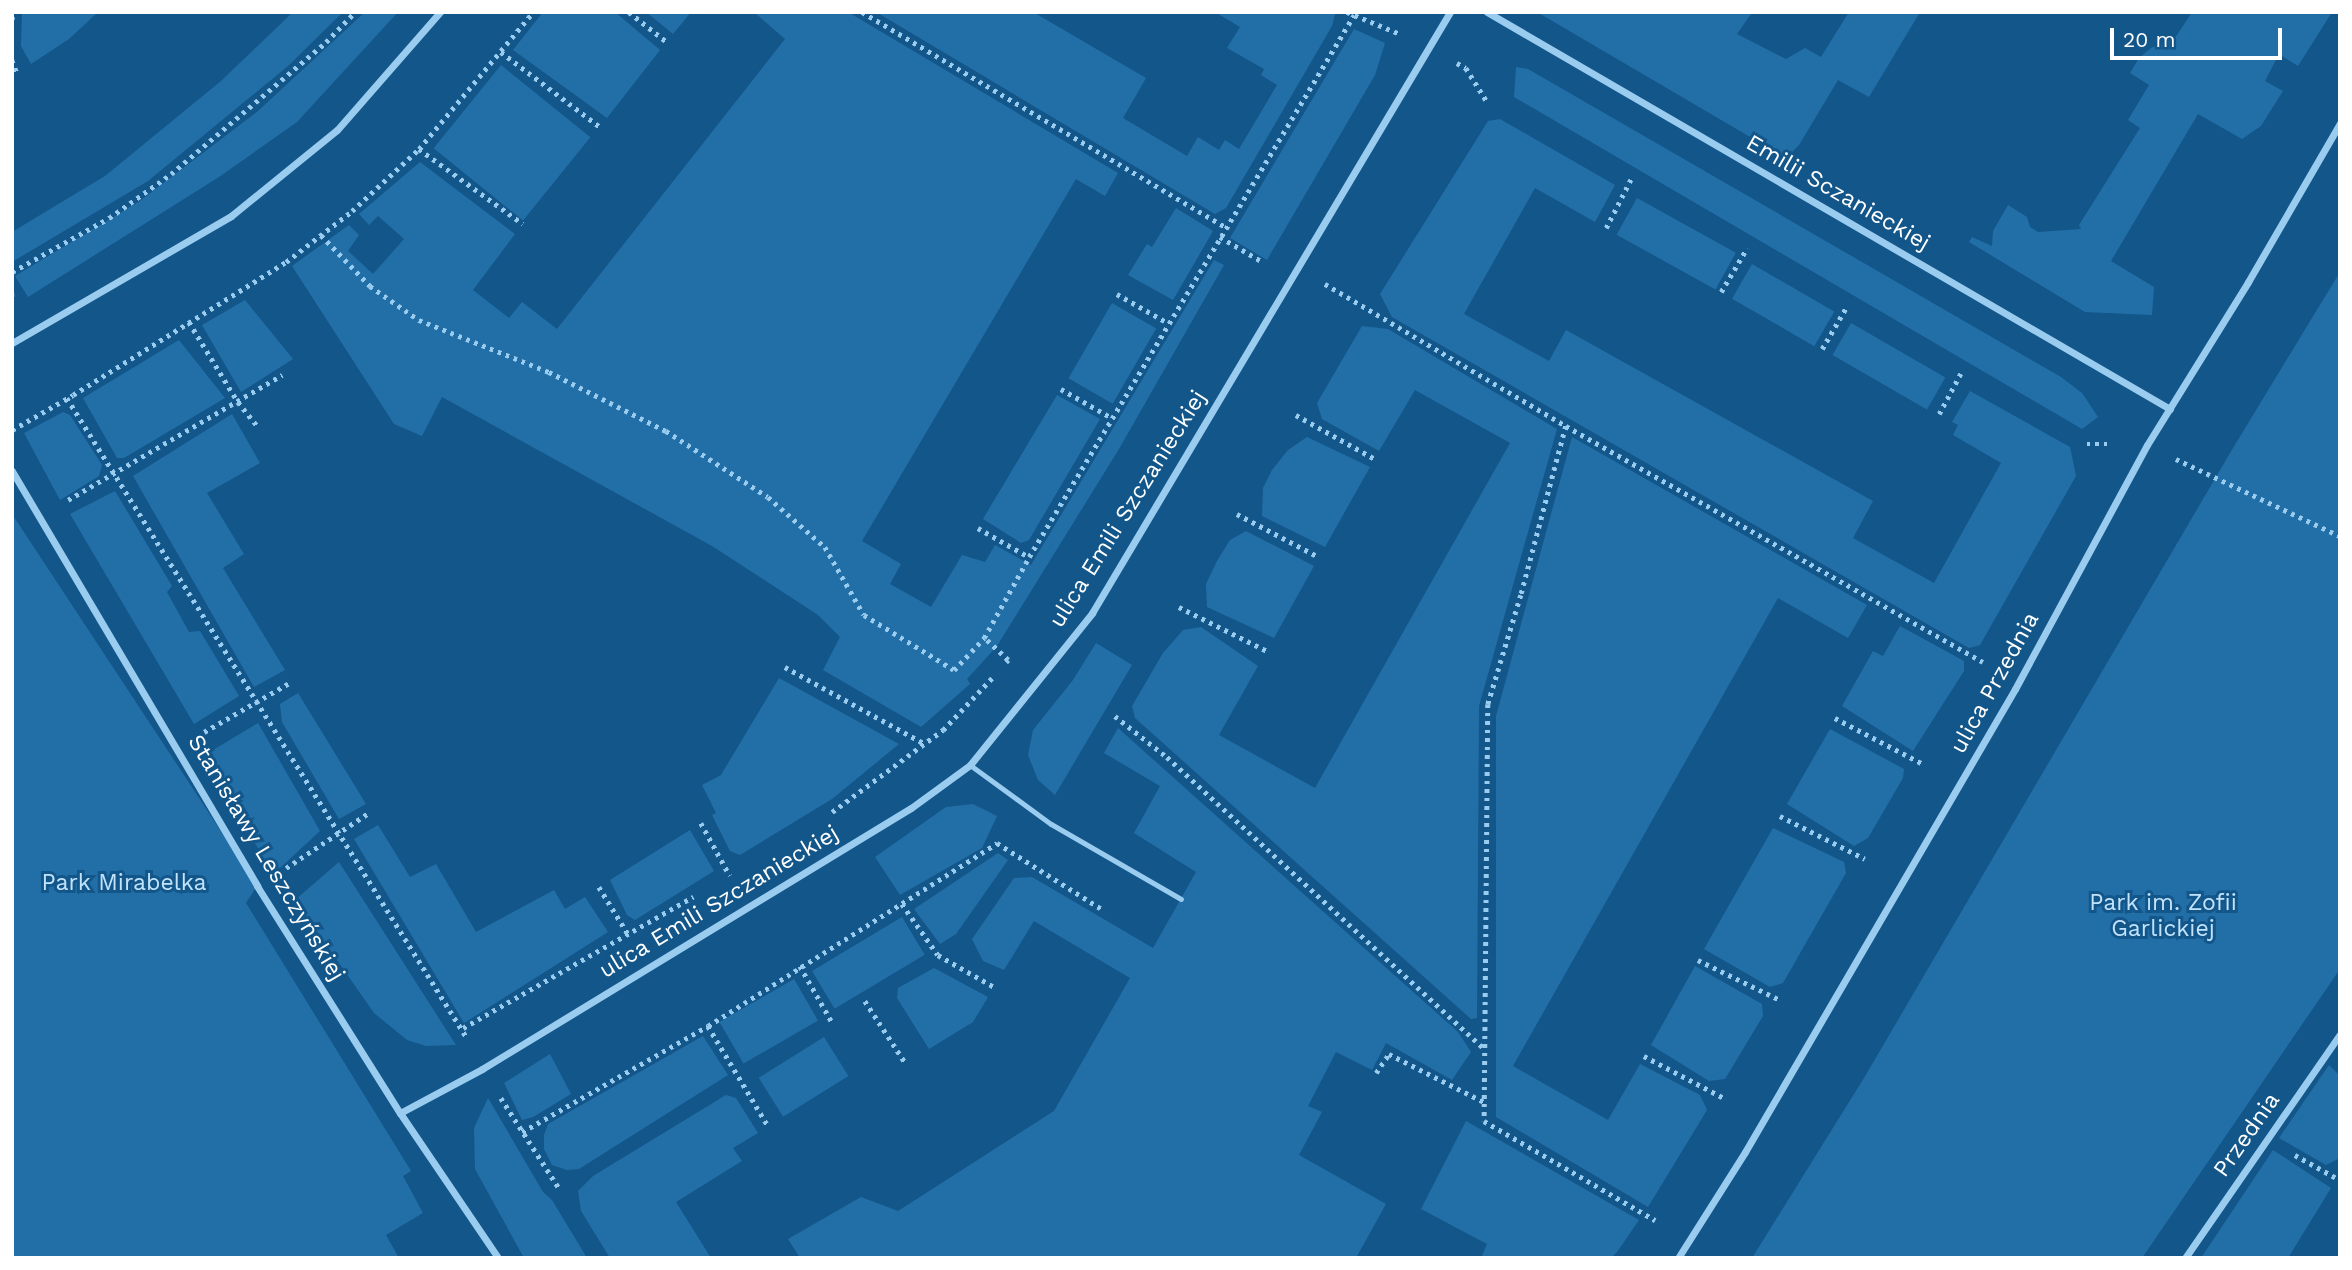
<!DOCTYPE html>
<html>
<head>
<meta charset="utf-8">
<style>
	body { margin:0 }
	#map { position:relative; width:2352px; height:1270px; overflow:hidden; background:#13568a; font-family:"Work Sans",sans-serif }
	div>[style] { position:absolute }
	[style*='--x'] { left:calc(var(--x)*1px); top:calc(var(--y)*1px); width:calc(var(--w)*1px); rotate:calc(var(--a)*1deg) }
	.green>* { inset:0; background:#226fa8; transform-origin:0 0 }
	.path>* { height:4.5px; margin-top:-2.25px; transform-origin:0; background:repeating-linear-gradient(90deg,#9accf0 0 3.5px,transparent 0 8.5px) }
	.service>* { height:5px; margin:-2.5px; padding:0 2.5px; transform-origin:2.5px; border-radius:2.5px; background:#9accf0 }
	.minor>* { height:7px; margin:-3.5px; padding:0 3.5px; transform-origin:3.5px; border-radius:3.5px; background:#9accf0 }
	span { translate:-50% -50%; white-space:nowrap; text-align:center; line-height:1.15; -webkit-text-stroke:6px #13568a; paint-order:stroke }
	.street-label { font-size:23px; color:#fff }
	.park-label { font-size:23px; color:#c1e3fc }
	.frame { position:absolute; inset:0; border:14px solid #fff; pointer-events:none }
	.scale { position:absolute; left:2110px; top:28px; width:172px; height:32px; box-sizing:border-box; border:4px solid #fff; border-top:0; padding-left:9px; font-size:21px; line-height:24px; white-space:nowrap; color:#fff; -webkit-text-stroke:5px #13568a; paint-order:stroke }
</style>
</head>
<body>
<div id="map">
	<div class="green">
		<i style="clip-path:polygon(22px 12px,98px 12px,69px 39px,31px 64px,21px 46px)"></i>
		<i style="clip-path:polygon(293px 12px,343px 12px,288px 66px,148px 181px,12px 262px,12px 232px,105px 176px,221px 81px)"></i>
		<i style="clip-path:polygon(365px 12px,398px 12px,297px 122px,219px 177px,28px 297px,15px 276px,140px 201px,258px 111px)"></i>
		<i style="clip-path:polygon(543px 12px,615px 12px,660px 50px,607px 118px,513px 50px)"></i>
		<i style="clip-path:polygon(646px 12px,691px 12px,673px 34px)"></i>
		<i style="clip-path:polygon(754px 12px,848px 12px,1118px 173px,1105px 196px,1076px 179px,862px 541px,901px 564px,890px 584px,931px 607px,962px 555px,985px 562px,995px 545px,1031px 565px,1214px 260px,1224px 265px,1119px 449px,997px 646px,967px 679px,970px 684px,921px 727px,823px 670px,840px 637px,818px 615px,712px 546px,442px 397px,422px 436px,394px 424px,292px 266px,349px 225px,359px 235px,348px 251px,373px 274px,404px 239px,378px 216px,369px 225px,359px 214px,420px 162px,515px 234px,473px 290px,509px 318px,522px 302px,557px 329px,785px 39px)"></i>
		<i style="clip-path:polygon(876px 12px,1033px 12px,1146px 78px,1123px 118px,1187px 156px,1198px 137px,1219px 150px,1225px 140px,1239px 149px,1277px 85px,1261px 75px,1264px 69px,1227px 48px,1240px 27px,1215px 12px,1335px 14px,1332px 26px,1226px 208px,1215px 214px)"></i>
		<i style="clip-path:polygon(1537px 12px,1748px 12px,1751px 14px,1737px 34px,1786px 59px,1805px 48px,1821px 57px,1849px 12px,1920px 12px,1869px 97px,1838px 80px,1799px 145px,1786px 158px)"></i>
		<i style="clip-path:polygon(2192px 12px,2332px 12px,2298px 66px,2279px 54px,2265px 81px,2283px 91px,2261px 126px,2242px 139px,2198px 114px,2111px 261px,2154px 287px,2152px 315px,2085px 312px,1969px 242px,1972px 237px,1992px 246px,1993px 231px,2008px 205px,2027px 217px,2030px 227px,2038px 232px,2081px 229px,2079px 225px,2140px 128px,2128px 120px,2149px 85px,2130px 73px,2139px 58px,2151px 48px,2175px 38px)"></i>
		<i style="clip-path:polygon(1354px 29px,1385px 43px,1375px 75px,1267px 260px,1230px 238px)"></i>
		<i style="left:501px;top:65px;width:115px;height:107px;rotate:39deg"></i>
		<i style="clip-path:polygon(1516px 67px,1528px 69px,2061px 377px,2082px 393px,2098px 417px,2082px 429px,1514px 97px)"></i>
		<i style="clip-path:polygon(1500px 119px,1615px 185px,1595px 222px,1535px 188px,1464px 314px,1549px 361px,1566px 330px,1873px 501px,1853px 538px,1934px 583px,2001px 463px,1953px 435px,1958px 425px,1952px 422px,1970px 391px,2070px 447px,2076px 476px,1980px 645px,1969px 648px,1392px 317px,1380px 294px,1488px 121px)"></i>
		<i style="left:1637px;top:198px;width:113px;height:42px;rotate:29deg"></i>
		<i style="clip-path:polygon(1176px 208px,1213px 231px,1173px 300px,1128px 275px,1147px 244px,1152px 247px)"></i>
		<i style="left:1752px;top:264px;width:95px;height:40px;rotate:30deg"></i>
		<i style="clip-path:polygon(2340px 272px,2340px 969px,2142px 1258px,1752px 1258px,1864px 1078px,2230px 453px)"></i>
		<i style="clip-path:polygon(245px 300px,293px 359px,241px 392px,202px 325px)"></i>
		<i style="left:1112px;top:303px;width:51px;height:87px;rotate:30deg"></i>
		<i style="left:1851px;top:323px;width:109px;height:37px;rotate:30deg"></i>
		<i style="clip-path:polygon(1362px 326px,1388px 329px,1557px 429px,1479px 706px,1477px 1018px,1471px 1019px,1135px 718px,1132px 706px,1163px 653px,1183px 630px,1201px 627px,1258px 666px,1219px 735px,1315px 788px,1510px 443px,1415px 390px,1379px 451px,1322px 419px,1317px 403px)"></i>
		<i style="clip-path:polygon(179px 340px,225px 398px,124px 458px,117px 458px,83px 398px)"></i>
		<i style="clip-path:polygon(1057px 395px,1100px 419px,1029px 540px,1021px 543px,983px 519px)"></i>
		<i style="clip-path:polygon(63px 412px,70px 415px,102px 465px,99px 476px,60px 500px,24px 433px)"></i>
		<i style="clip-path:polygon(232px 414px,260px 463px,207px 493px,244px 554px,223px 568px,285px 670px,254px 687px,133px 476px)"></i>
		<i style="clip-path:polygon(1307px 437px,1370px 467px,1325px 547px,1262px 516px,1263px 488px,1272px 470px,1288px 450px)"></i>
		<i style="clip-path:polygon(1572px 437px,1867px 605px,1848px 638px,1778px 598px,1513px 1066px,1608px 1120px,1640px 1064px,1700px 1095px,1707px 1110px,1648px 1207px,1496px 1117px,1496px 716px)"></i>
		<i style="clip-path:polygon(115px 491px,172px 586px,167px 592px,189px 632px,200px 631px,239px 696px,194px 724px,70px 514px)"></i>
		<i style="clip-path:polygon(12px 514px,257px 886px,246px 903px,411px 1171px,403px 1176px,423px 1213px,386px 1235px,399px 1258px,12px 1258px)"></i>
		<i style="clip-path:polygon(1246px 531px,1314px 566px,1274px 638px,1207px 607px,1206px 584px,1217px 561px,1230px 540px)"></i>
		<i style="clip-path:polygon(1900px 626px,1964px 661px,1964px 671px,1913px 751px,1842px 706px,1873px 651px,1883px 656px)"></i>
		<i style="clip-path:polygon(1096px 643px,1132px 665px,1055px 795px,1038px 780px,1028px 755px,1033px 730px,1073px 680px)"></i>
		<i style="clip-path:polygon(779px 678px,899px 744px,832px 799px,740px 855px,730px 851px,712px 815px,716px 813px,702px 785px,721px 775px)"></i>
		<i style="clip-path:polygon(298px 693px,366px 804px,339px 819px,282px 722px,280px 704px)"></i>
		<i style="clip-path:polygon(258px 723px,320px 831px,280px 868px,268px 865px,203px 756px)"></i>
		<i style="clip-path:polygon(1118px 728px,1458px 1032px,1471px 1052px,1452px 1080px,1386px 1043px,1372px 1070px,1336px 1052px,1308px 1106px,1322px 1112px,1299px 1155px,1386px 1204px,1356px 1258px,800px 1258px,788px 1239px,861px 1197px,898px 1211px,1054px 1111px,1130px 978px,1034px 921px,1004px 970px,983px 961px,972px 939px,1014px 878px,1032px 877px,1153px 948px,1196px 872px,1134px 833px,1160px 786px,1104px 753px)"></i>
		<i style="clip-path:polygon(1830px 729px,1904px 769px,1903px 778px,1868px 838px,1854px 846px,1787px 804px)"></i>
		<i style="clip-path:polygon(973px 804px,997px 816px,982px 848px,900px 895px,875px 857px,946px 807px)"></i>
		<i style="clip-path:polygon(378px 825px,410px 877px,436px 864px,476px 932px,554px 890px,565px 909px,585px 897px,608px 932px,464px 1023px,354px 839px)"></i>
		<i style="clip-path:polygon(1773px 828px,1844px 862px,1846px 873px,1783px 983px,1770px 987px,1704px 949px)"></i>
		<i style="clip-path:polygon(690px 830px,714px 871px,635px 920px,627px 915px,610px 880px)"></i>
		<i style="clip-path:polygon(998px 853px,1008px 860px,956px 934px,940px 944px,914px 909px)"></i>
		<i style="clip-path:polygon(339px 862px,456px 1045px,426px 1046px,407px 1040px,374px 1013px,295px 900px)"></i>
		<i style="left:902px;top:917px;width:44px;height:105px;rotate:59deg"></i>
		<i style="clip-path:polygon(1695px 966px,1762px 1004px,1763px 1016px,1725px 1079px,1709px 1081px,1651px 1045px)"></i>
		<i style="clip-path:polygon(934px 968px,988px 997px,973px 1022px,929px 1049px,897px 998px,898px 988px)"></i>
		<i style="left:794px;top:979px;width:48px;height:86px;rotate:60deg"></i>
		<i style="clip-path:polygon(703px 1036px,728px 1075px,579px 1169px,567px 1170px,552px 1165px,544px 1149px,544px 1135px,548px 1124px)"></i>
		<i style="left:824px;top:1037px;width:46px;height:77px;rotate:58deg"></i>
		<i style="clip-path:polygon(550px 1054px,571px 1094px,533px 1117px,522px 1120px,504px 1083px)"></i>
		<i style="clip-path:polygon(2329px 1065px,2340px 1076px,2340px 1158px,2326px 1165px,2279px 1138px)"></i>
		<i style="clip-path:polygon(726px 1095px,736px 1098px,758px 1133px,733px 1148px,742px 1161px,676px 1202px,711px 1258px,610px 1258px,581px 1211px,578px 1191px,593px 1176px)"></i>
		<i style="clip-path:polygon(488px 1098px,543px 1192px,552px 1200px,587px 1258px,524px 1258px,475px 1169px,474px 1128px)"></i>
		<i style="clip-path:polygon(1466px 1121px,1639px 1220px,1617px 1252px,1611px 1258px,1481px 1258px,1487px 1244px,1421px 1209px)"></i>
		<i style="clip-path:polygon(2273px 1150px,2331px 1188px,2288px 1258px,2201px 1258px)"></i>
	</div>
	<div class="path">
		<i style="--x:629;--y:12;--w:48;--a:38.3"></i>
		<i style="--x:862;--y:12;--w:422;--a:30.6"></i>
		<i style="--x:1347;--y:12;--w:57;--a:22.5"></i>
		<i style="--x:12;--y:20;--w:8;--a:-90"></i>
		<i style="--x:501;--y:52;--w:124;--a:37.1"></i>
		<i style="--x:12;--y:60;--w:14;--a:69"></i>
		<i style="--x:1457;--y:63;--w:10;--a:29"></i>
		<i style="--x:1466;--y:68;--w:38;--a:58"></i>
		<i style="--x:419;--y:149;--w:128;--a:35.8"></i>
		<i style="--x:1606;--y:228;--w:55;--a:-63"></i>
		<i style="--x:321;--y:235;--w:71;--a:46.1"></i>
		<i style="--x:370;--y:286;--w:60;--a:34.8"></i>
		<i style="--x:419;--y:320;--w:140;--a:21.8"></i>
		<i style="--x:549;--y:372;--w:131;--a:26.8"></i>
		<i style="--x:666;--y:431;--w:121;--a:32.9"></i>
		<i style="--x:768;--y:497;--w:76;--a:41.3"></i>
		<i style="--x:825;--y:547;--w:78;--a:60.2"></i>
		<i style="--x:864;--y:615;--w:105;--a:31.4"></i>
		<i style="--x:954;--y:670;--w:44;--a:-46.8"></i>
		<i style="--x:1220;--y:237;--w:48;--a:30.3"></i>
		<i style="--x:12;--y:272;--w:111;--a:-29.1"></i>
		<i style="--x:109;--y:218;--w:76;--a:-35.4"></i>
		<i style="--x:171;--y:174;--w:204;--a:-40.4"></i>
		<i style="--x:326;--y:42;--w:42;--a:-46"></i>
		<i style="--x:1325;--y:284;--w:280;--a:30.5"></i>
		<i style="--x:1566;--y:426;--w:479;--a:29.5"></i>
		<i style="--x:1721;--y:292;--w:51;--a:-59.4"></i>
		<i style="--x:12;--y:293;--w:6;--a:90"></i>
		<i style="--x:1117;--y:294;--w:59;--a:29.6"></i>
		<i style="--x:189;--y:322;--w:94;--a:58.5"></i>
		<i style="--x:238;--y:402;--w:32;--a:51"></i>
		<i style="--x:1822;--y:349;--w:50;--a:-59.8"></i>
		<i style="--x:1061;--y:389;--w:59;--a:29.6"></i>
		<i style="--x:67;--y:398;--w:755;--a:57.99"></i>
		<i style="--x:1939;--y:414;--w:49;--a:-61.9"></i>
		<i style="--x:1296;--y:415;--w:90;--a:29.1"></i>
		<i style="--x:1566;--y:426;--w:175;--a:104.9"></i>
		<i style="--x:1521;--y:595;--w:114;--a:106.8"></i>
		<i style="--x:1488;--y:704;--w:417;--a:90.5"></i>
		<i style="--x:1484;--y:1121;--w:198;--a:30.1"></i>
		<i style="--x:12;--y:430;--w:70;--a:-29.8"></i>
		<i style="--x:73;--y:395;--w:251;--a:-32"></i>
		<i style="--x:286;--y:262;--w:83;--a:-37.7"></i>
		<i style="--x:352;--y:211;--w:91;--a:-42.8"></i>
		<i style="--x:419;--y:149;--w:178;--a:-50.2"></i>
		<i style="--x:2087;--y:444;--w:20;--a:0"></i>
		<i style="--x:2176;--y:459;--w:181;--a:25.2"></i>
		<i style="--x:68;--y:500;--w:248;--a:-30.3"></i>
		<i style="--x:1237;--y:514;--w:93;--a:27.7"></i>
		<i style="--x:978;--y:528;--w:59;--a:29.6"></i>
		<i style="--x:1029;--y:557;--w:632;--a:-59.05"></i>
		<i style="--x:1179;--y:607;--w:98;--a:26.6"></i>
		<i style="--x:1006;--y:662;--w:3;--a:-45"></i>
		<i style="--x:1008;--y:660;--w:33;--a:-137"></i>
		<i style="--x:984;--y:638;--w:93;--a:-60.9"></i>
		<i style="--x:785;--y:667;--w:160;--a:28.8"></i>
		<i style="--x:1115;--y:716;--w:66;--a:38.3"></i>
		<i style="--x:1167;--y:757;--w:430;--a:42.6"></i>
		<i style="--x:1835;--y:718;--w:99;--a:27.6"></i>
		<i style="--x:204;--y:732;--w:100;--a:-29.9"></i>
		<i style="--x:832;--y:812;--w:138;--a:-36.5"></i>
		<i style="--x:943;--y:730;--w:73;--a:-46.7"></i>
		<i style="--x:1780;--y:816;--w:95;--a:26.8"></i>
		<i style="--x:701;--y:823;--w:60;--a:61.3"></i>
		<i style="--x:286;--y:868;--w:101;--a:-33.7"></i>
		<i style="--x:599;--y:887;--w:55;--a:58.3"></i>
		<i style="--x:902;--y:904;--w:62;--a:54.8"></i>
		<i style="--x:938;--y:955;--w:64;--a:29.7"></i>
		<i style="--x:1698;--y:960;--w:93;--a:26"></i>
		<i style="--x:800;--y:966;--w:64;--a:60.3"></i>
		<i style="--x:865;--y:1001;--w:75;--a:56.9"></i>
		<i style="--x:708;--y:1026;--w:117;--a:59"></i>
		<i style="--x:463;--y:1028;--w:265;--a:-29.7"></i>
		<i style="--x:1644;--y:1056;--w:93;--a:27.7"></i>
		<i style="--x:1376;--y:1073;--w:23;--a:-56"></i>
		<i style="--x:1389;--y:1054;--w:106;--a:26.8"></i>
		<i style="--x:501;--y:1098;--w:107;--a:57.2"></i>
		<i style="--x:522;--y:1132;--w:214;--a:-29.7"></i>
		<i style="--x:708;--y:1026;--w:342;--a:-32.3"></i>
		<i style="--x:997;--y:843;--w:124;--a:32.2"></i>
		<i style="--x:2295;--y:1155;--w:51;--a:29.1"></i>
	</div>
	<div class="service">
		<i style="--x:970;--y:765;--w:100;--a:36.1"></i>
		<i style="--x:1051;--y:824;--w:150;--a:30"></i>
	</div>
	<div class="minor">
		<i style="--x:1487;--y:12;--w:790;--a:30.17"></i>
		<i style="--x:12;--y:343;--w:253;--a:-30.1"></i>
		<i style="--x:231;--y:216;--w:136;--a:-39.1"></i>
		<i style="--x:337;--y:130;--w:157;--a:-48.9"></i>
		<i style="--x:12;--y:471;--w:482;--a:59.4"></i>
		<i style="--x:257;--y:886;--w:268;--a:57.8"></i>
		<i style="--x:400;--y:1113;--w:175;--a:55.9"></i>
		<i style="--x:400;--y:1113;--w:93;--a:-28.2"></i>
		<i style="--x:482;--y:1069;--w:502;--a:-31.32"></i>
		<i style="--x:911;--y:808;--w:73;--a:-36.1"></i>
		<i style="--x:970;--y:765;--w:195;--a:-51.2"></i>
		<i style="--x:1092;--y:613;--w:700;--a:-59.22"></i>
		<i style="--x:1678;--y:1258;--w:125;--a:-57.7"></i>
		<i style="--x:1745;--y:1152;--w:536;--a:-59.75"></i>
		<i style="--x:2015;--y:689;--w:277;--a:-61.6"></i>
		<i style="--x:2147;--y:445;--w:192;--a:-58.2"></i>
		<i style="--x:2248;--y:282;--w:184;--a:-59.9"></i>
		<i style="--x:2185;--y:1258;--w:272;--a:-55.3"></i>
	</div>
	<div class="street-label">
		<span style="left:1838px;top:193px;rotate:30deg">Emilii Sczanieckiej</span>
		<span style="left:1128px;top:509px;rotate:-58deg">ulica Emili Szczanieckiej</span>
		<span style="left:1995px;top:683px;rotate:-61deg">ulica Przednia</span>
		<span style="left:266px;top:858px;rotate:59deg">Stanisławy Leszczyńskiej</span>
		<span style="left:719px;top:902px;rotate:-31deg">ulica Emili Szczanieckiej</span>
		<span style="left:2247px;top:1135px;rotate:-55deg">Przednia</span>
	</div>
	<div class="park-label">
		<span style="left:124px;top:883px">Park Mirabelka</span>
		<span style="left:2163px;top:916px">Park im. Zofii<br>Garlickiej</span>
	</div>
	<div class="frame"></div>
	<div class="scale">20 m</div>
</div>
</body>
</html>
